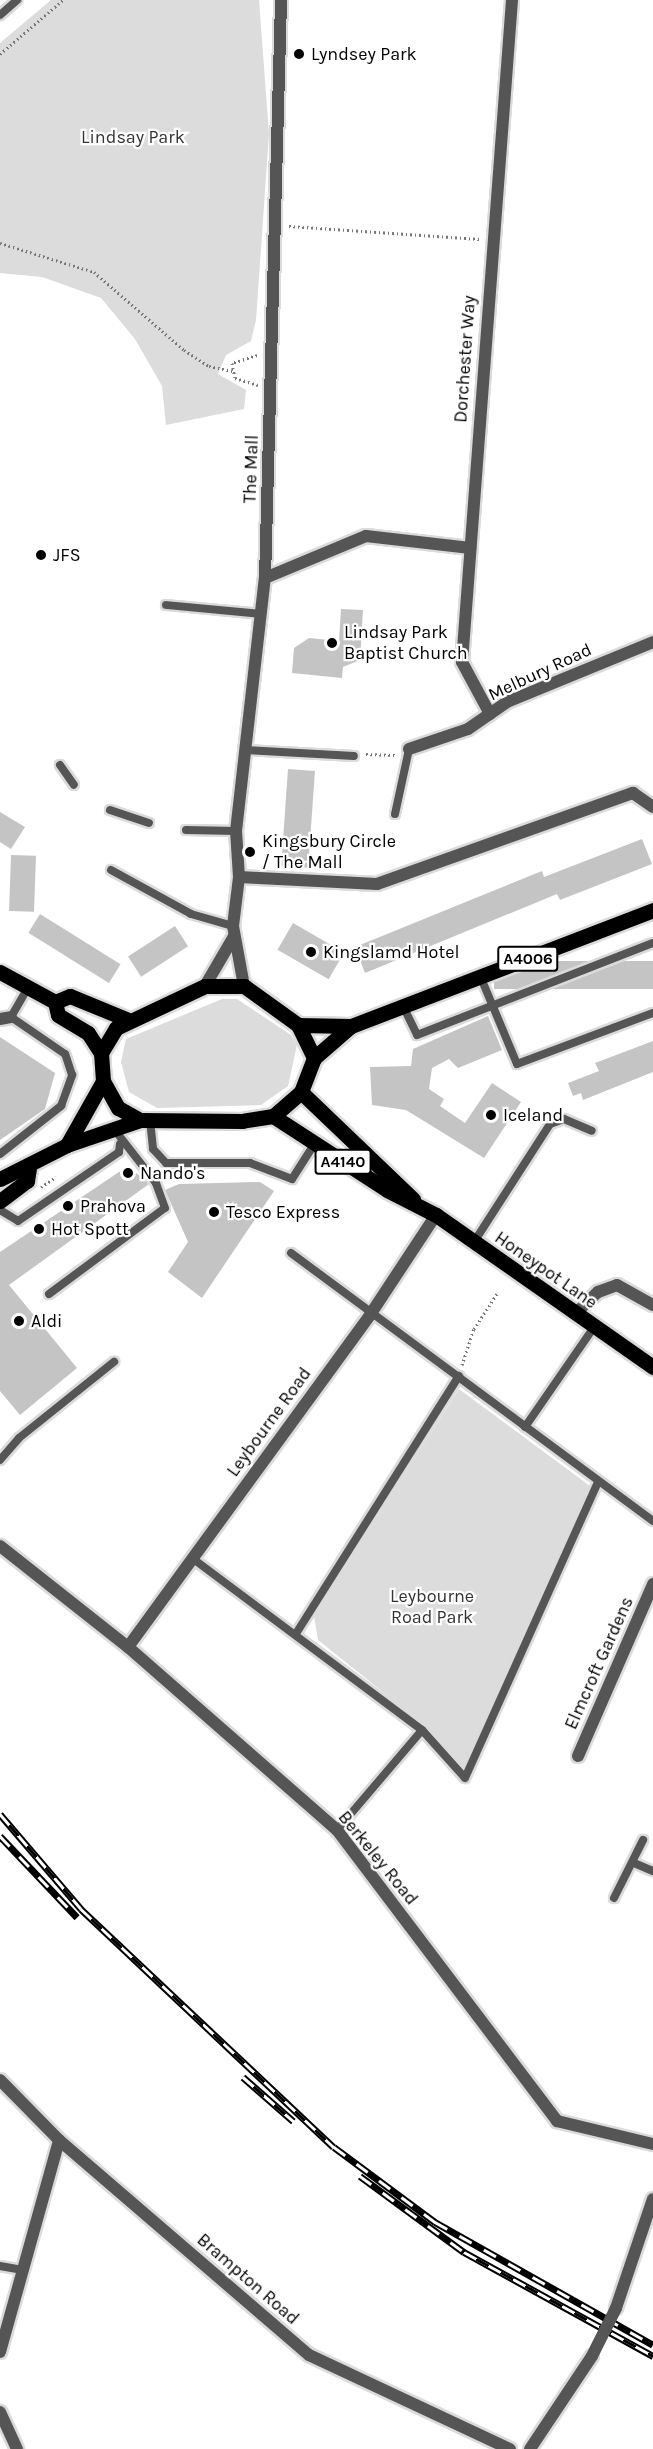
<!DOCTYPE html>
<html>
<head>
<meta charset="utf-8">
<style>
	body { margin:0 }
	#map { position:relative; width:653px; height:2449px; overflow:hidden; background:#fff; font-family:Karla,sans-serif }
	div>[style] { position:absolute }
	[style*='--x'] { left:calc(var(--x)*1px); top:calc(var(--y)*1px); width:calc(var(--w)*1px); rotate:calc(var(--a)*1deg) }
	.green>* { inset:0; background:#dcdcdc }
	.building>* { inset:0; background:#c4c4c4; transform-origin:0 0 }
	.path>* { height:3px; margin-top:-1.5px; transform-origin:0; background:repeating-linear-gradient(90deg,#777 0 1.5px,transparent 0 4.5px) }
	.roads { filter:drop-shadow(2px 0 #dbdbdb) drop-shadow(-2px 0 #dbdbdb) drop-shadow(0 2px #dbdbdb) drop-shadow(0 -2px #dbdbdb) }
	.service>* { height:8px; margin:-4px; padding:0 4px; transform-origin:4px; border-radius:4px; background:#555 }
	.minor>* { height:12px; margin:-6px; padding:0 6px; transform-origin:6px; border-radius:6px; background:#555 }
	.tertiary>* { height:12px; margin:-6px; padding:0 6px; transform-origin:6px; border-radius:6px; background:#555 }
	.primary>* { height:15px; margin:-7.5px; padding:0 7.5px; transform-origin:7.5px; border-radius:7.5px; background:#000 }
	.rail>* { height:7px; margin-top:-3.5px; transform-origin:0; background:repeating-linear-gradient(90deg,#fff 0 14px,#000 0 28px); box-sizing:border-box; border-block:2px solid #000 }
	.minor-bridge>* { height:12px; margin:-6px; padding:0 6px; transform-origin:6px; border-radius:6px; background:#555 }
	.dots>* { width:16px; height:16px; translate:-50% -50%; box-sizing:border-box; border:3px solid #fff; border-radius:50% }
	span { translate:-50% -50%; white-space:nowrap; text-align:center; line-height:1.15; -webkit-text-stroke:4.5px #fff; paint-order:stroke }
	.shield-label span { padding:2px 4px; background:#fff; border:2px solid; border-radius:4px; -webkit-text-stroke-width:0 }
	.shield-label { font-size:16px; color:#000; font-weight:700 }
	.poi-label { font-size:18px; color:#000 }
	.left { translate:0 -50%; text-align:left }
	.park-label { font-size:18px; color:#333 }
	.street-label { font-size:18px; color:#000 }
</style>
</head>
<body>
<div id="map">
	<div class="green">
		<i style="clip-path:polygon(51px 0,259px 0,269px 134px,256px 320px,251px 341px,226px 355px,218px 374px,246px 390px,244px 409px,166px 425px,162px 386px,135px 339px,101px 298px,42px 277px,0 273px,0 43px)"></i>
		<i style="clip-path:polygon(222px 999px,237px 999px,291px 1035px,297px 1045px,288px 1086px,261px 1105px,157px 1108px,129px 1092px,121px 1062px,126px 1039px)"></i>
		<i style="clip-path:polygon(459px 1389px,590px 1486px,464px 1771px,424px 1725px,318px 1640px,314px 1616px)"></i>
	</div>
	<div class="building">
		<i style="clip-path:polygon(341px 609px,363px 610px,360px 660px,343px 667px,342px 678px,292px 673px,294px 648px,309px 638px,339px 641px)"></i>
		<i style="left:288px;top:769px;width:27px;height:97px;rotate:4deg"></i>
		<i style="clip-path:polygon(0 812px,25px 827px,11px 849px,0 842px)"></i>
		<i style="clip-path:polygon(642px 839px,652px 864px,560px 900px,557px 894px,365px 973px,355px 947px,542px 871px,544px 877px)"></i>
		<i style="left:11px;top:855px;width:25px;height:56px;rotate:2deg"></i>
		<i style="left:40px;top:914px;width:95px;height:22px;rotate:32deg"></i>
		<i style="left:293px;top:923px;width:59px;height:31px;rotate:30deg"></i>
		<i style="left:175px;top:926px;width:24px;height:56px;rotate:57deg"></i>
		<i style="left:653px;top:961px;width:28px;height:159px;rotate:90deg"></i>
		<i style="clip-path:polygon(488px 1016px,502px 1050px,458px 1068px,449px 1059px,432px 1068px,429px 1089px,444px 1099px,440px 1106px,465px 1123px,492px 1083px,521px 1102px,484px 1158px,406px 1110px,372px 1105px,370px 1067px,411px 1066px,413px 1049px)"></i>
		<i style="clip-path:polygon(0 1037px,55px 1073px,45px 1109px,0 1140px)"></i>
		<i style="clip-path:polygon(653px 1041px,653px 1072px,583px 1100px,581px 1093px,573px 1096px,568px 1083px,599px 1071px,595px 1063px)"></i>
		<i style="clip-path:polygon(122px 1170px,134px 1171px,149px 1184px,9px 1285px,77px 1368px,20px 1415px,0 1391px,0 1252px)"></i>
		<i style="clip-path:polygon(260px 1182px,274px 1191px,202px 1298px,168px 1272px,188px 1242px,165px 1190px,179px 1184px)"></i>
	</div>
	<div class="path">
		<i style="--x:0;--y:54;--w:83;--a:-40.6"></i>
		<i style="--x:289;--y:226;--w:191;--a:3.9"></i>
		<i style="--x:0;--y:243;--w:98;--a:17.1"></i>
		<i style="--x:94;--y:272;--w:119;--a:40.9"></i>
		<i style="--x:184;--y:350;--w:30;--a:33"></i>
		<i style="--x:209;--y:366;--w:24;--a:12"></i>
		<i style="--x:257;--y:355;--w:26;--a:162"></i>
		<i style="--x:232;--y:363;--w:15;--a:79"></i>
		<i style="--x:235;--y:378;--w:24;--a:17"></i>
		<i style="--x:366;--y:754;--w:29;--a:2"></i>
		<i style="--x:41;--y:1187;--w:18;--a:-34"></i>
		<i style="--x:462;--y:1365;--w:38;--a:-72"></i>
		<i style="--x:474;--y:1329;--w:44;--a:-57"></i>
	</div>
	<div class="roads">
		<div class="service">
			<i style="--x:0;--y:15;--w:23;--a:-41"></i>
			<i style="--x:166;--y:605;--w:95;--a:5.4"></i>
			<i style="--x:245;--y:750;--w:109;--a:3.2"></i>
			<i style="--x:60;--y:765;--w:24;--a:55"></i>
			<i style="--x:110;--y:810;--w:41;--a:18.4"></i>
			<i style="--x:395;--y:814;--w:66;--a:-77.8"></i>
			<i style="--x:186;--y:830;--w:50;--a:1.1"></i>
			<i style="--x:111;--y:870;--w:91;--a:28.8"></i>
			<i style="--x:191;--y:914;--w:44;--a:15.9"></i>
			<i style="--x:481;--y:978;--w:93;--a:67.3"></i>
			<i style="--x:517;--y:1064;--w:145;--a:-20.6"></i>
			<i style="--x:403;--y:1006;--w:32;--a:64"></i>
			<i style="--x:417;--y:1035;--w:253;--a:-21.3"></i>
			<i style="--x:150;--y:1120;--w:29;--a:84"></i>
			<i style="--x:153;--y:1149;--w:19;--a:47"></i>
			<i style="--x:166;--y:1163;--w:84;--a:0"></i>
			<i style="--x:250;--y:1163;--w:45;--a:20.9"></i>
			<i style="--x:292;--y:1179;--w:43;--a:-57.4"></i>
			<i style="--x:0;--y:1154;--w:78;--a:-38.2"></i>
			<i style="--x:61;--y:1106;--w:33;--a:-70"></i>
			<i style="--x:72;--y:1075;--w:22;--a:-108"></i>
			<i style="--x:65;--y:1054;--w:65;--a:-145.6"></i>
			<i style="--x:11;--y:1017;--w:34;--a:-60"></i>
			<i style="--x:0;--y:1210;--w:21;--a:31"></i>
			<i style="--x:18;--y:1221;--w:122;--a:-34.3"></i>
			<i style="--x:119;--y:1152;--w:8;--a:-83"></i>
			<i style="--x:474;--y:1242;--w:140;--a:-57.2"></i>
			<i style="--x:550;--y:1124;--w:15;--a:-20"></i>
			<i style="--x:564;--y:1119;--w:30;--a:23"></i>
			<i style="--x:291;--y:1253;--w:450;--a:36.5"></i>
			<i style="--x:49;--y:1294;--w:144;--a:-36.6"></i>
			<i style="--x:165;--y:1208;--w:27;--a:-110"></i>
			<i style="--x:156;--y:1183;--w:68;--a:-127.9"></i>
			<i style="--x:525;--y:1427;--w:121;--a:-55.4"></i>
			<i style="--x:0;--y:1460;--w:29;--a:-49"></i>
			<i style="--x:19;--y:1438;--w:122;--a:-38.7"></i>
			<i style="--x:192;--y:1558;--w:287;--a:36.8"></i>
			<i style="--x:422;--y:1730;--w:64;--a:48.1"></i>
			<i style="--x:465;--y:1778;--w:325;--a:-65.8"></i>
			<i style="--x:297;--y:1632;--w:303;--a:-57.7"></i>
			<i style="--x:337;--y:1830;--w:131;--a:-49.6"></i>
			<i style="--x:634;--y:1863;--w:21;--a:23"></i>
			<i style="--x:614;--y:1898;--w:65;--a:-63.4"></i>
			<i style="--x:0;--y:2266;--w:23;--a:10"></i>
		</div>
		<div class="minor">
			<i style="--x:265;--y:578;--w:109;--a:-22.6"></i>
			<i style="--x:366;--y:536;--w:105;--a:6.6"></i>
			<i style="--x:490;--y:714;--w:59;--a:-118.3"></i>
			<i style="--x:462;--y:662;--w:664;--a:-85.68"></i>
			<i style="--x:409;--y:749;--w:62;--a:-18.7"></i>
			<i style="--x:468;--y:729;--w:47;--a:-34.7"></i>
			<i style="--x:507;--y:702;--w:158;--a:-22.3"></i>
			<i style="--x:239;--y:877;--w:138;--a:2.9"></i>
			<i style="--x:377;--y:884;--w:272;--a:-19.6"></i>
			<i style="--x:633;--y:793;--w:24;--a:35"></i>
			<i style="--x:0;--y:1019;--w:11;--a:-10"></i>
			<i style="--x:575;--y:1314;--w:32;--a:-44"></i>
			<i style="--x:598;--y:1292;--w:20;--a:-20"></i>
			<i style="--x:617;--y:1285;--w:41;--a:29.1"></i>
			<i style="--x:0;--y:1546;--w:163;--a:38.3"></i>
			<i style="--x:128;--y:1647;--w:278;--a:41.2"></i>
			<i style="--x:337;--y:1830;--w:365;--a:52.9"></i>
			<i style="--x:557;--y:2121;--w:99;--a:13.5"></i>
			<i style="--x:128;--y:1647;--w:411;--a:-53.9"></i>
			<i style="--x:370;--y:1315;--w:120;--a:-56.6"></i>
			<i style="--x:578;--y:1756;--w:188;--a:-66.4"></i>
			<i style="--x:0;--y:2080;--w:84;--a:45.5"></i>
			<i style="--x:59;--y:2140;--w:330;--a:40.7"></i>
			<i style="--x:309;--y:2355;--w:222;--a:25.1"></i>
			<i style="--x:616;--y:2308;--w:115;--a:-71.3"></i>
			<i style="--x:0;--y:2352;--w:220;--a:-74.4"></i>
			<i style="--x:0;--y:2412;--w:41;--a:65.3"></i>
			<i style="--x:530;--y:2449;--w:112;--a:-56.3"></i>
		</div>
		<div class="tertiary">
			<i style="--x:205;--y:986;--w:56;--a:-59.7"></i>
			<i style="--x:244;--y:986;--w:61;--a:-100.4"></i>
			<i style="--x:233;--y:926;--w:49;--a:-83"></i>
			<i style="--x:239;--y:877;--w:46;--a:-93.7"></i>
			<i style="--x:236;--y:831;--w:255;--a:-83.5"></i>
			<i style="--x:265;--y:578;--w:578;--a:-88.41"></i>
		</div>
		<div class="primary">
			<i style="--x:0;--y:972;--w:63;--a:28.6"></i>
			<i style="--x:55;--y:1002;--w:16;--a:-22"></i>
			<i style="--x:70;--y:996;--w:61;--a:22.3"></i>
			<i style="--x:205;--y:986;--w:39;--a:0"></i>
			<i style="--x:244;--y:986;--w:67;--a:35.8"></i>
			<i style="--x:298;--y:1025;--w:37;--a:64"></i>
			<i style="--x:314;--y:1058;--w:36;--a:111"></i>
			<i style="--x:301;--y:1092;--w:37;--a:139"></i>
			<i style="--x:273;--y:1116;--w:30;--a:171"></i>
			<i style="--x:243;--y:1121;--w:103;--a:-179.4"></i>
			<i style="--x:140;--y:1120;--w:25;--a:-151"></i>
			<i style="--x:118;--y:1108;--w:31;--a:-119"></i>
			<i style="--x:103;--y:1081;--w:28;--a:-94"></i>
			<i style="--x:101;--y:1053;--w:29;--a:-59"></i>
			<i style="--x:116;--y:1028;--w:98;--a:-25.3"></i>
			<i style="--x:55;--y:1002;--w:13;--a:77"></i>
			<i style="--x:58;--y:1015;--w:35;--a:31"></i>
			<i style="--x:88;--y:1033;--w:24;--a:57"></i>
			<i style="--x:298;--y:1025;--w:53;--a:1.1"></i>
			<i style="--x:314;--y:1058;--w:49;--a:-40.9"></i>
			<i style="--x:351;--y:1026;--w:324;--a:-21"></i>
			<i style="--x:301;--y:1092;--w:155;--a:43.7"></i>
			<i style="--x:273;--y:1116;--w:136;--a:33"></i>
			<i style="--x:387;--y:1190;--w:55;--a:27"></i>
			<i style="--x:436;--y:1215;--w:265;--a:35"></i>
			<i style="--x:67;--y:1145;--w:73;--a:-60.6"></i>
			<i style="--x:0;--y:1179;--w:75;--a:-26.9"></i>
			<i style="--x:67;--y:1145;--w:77;--a:-18.9"></i>
			<i style="--x:0;--y:1201;--w:34;--a:-37"></i>
			<i style="--x:27;--y:1181;--w:12;--a:-81"></i>
		</div>
	</div>
	<div class="rail">
		<i style="--x:0;--y:1814;--w:125;--a:49.5"></i>
		<i style="--x:81;--y:1909;--w:347;--a:43.3"></i>
		<i style="--x:334;--y:2147;--w:126;--a:36.6"></i>
		<i style="--x:435;--y:2222;--w:250;--a:29.4"></i>
		<i style="--x:0;--y:1836;--w:112;--a:46.5"></i>
		<i style="--x:243;--y:2077;--w:67;--a:41.3"></i>
		<i style="--x:360;--y:2176;--w:129;--a:36.2"></i>
		<i style="--x:464;--y:2252;--w:216;--a:28.8"></i>
	</div>
	<div class="minor-bridge">
		<i style="--x:592;--y:2356;--w:54;--a:-63.4"></i>
	</div>
	<div class="dots">
		<i style="left:299px;top:54px;background:#000"></i>
		<i style="left:41px;top:555px;background:#000"></i>
		<i style="left:332px;top:643px;background:#000"></i>
		<i style="left:250px;top:852px;background:#000"></i>
		<i style="left:311px;top:952px;background:#000"></i>
		<i style="left:491px;top:1115px;background:#000"></i>
		<i style="left:128px;top:1173px;background:#000"></i>
		<i style="left:68px;top:1206px;background:#000"></i>
		<i style="left:214px;top:1212px;background:#000"></i>
		<i style="left:39px;top:1229px;background:#000"></i>
		<i style="left:19px;top:1321px;background:#000"></i>
	</div>
	<div class="shield-label">
		<span style="left:528px;top:959px">A4006</span>
		<span style="left:343px;top:1162px">A4140</span>
	</div>
	<div class="poi-label">
		<span class="left" style="left:311px;top:54px">Lyndsey Park</span>
		<span class="left" style="left:53px;top:555px">JFS</span>
		<span class="left" style="left:344px;top:643px">Lindsay Park<br>Baptist Church</span>
		<span class="left" style="left:262px;top:852px">Kingsbury Circle<br>/ The Mall</span>
		<span class="left" style="left:323px;top:952px">Kingslamd Hotel</span>
		<span class="left" style="left:503px;top:1115px">Iceland</span>
		<span class="left" style="left:140px;top:1173px">Nando's</span>
		<span class="left" style="left:80px;top:1206px">Prahova</span>
		<span class="left" style="left:226px;top:1212px">Tesco Express</span>
		<span class="left" style="left:51px;top:1229px">Hot Spott</span>
		<span class="left" style="left:31px;top:1321px">Aldi</span>
	</div>
	<div class="park-label">
		<span style="left:133px;top:137px">Lindsay Park</span>
		<span style="left:432px;top:1607px">Leybourne<br>Road Park</span>
	</div>
	<div class="street-label">
		<span style="left:465px;top:359px;rotate:-86deg">Dorchester Way</span>
		<span style="left:251px;top:469px;rotate:-88deg">The Mall</span>
		<span style="left:540px;top:672px;rotate:-25deg">Melbury Road</span>
		<span style="left:546px;top:1270px;rotate:35deg">Honeypot Lane</span>
		<span style="left:269px;top:1422px;rotate:-54deg">Leybourne Road</span>
		<span style="left:599px;top:1663px;rotate:-66deg">Elmcroft Gardens</span>
		<span style="left:378px;top:1858px;rotate:51deg">Berkeley Road</span>
		<span style="left:248px;top:2279px;rotate:41deg">Brampton Road</span>
	</div>
</div>
</body>
</html>
